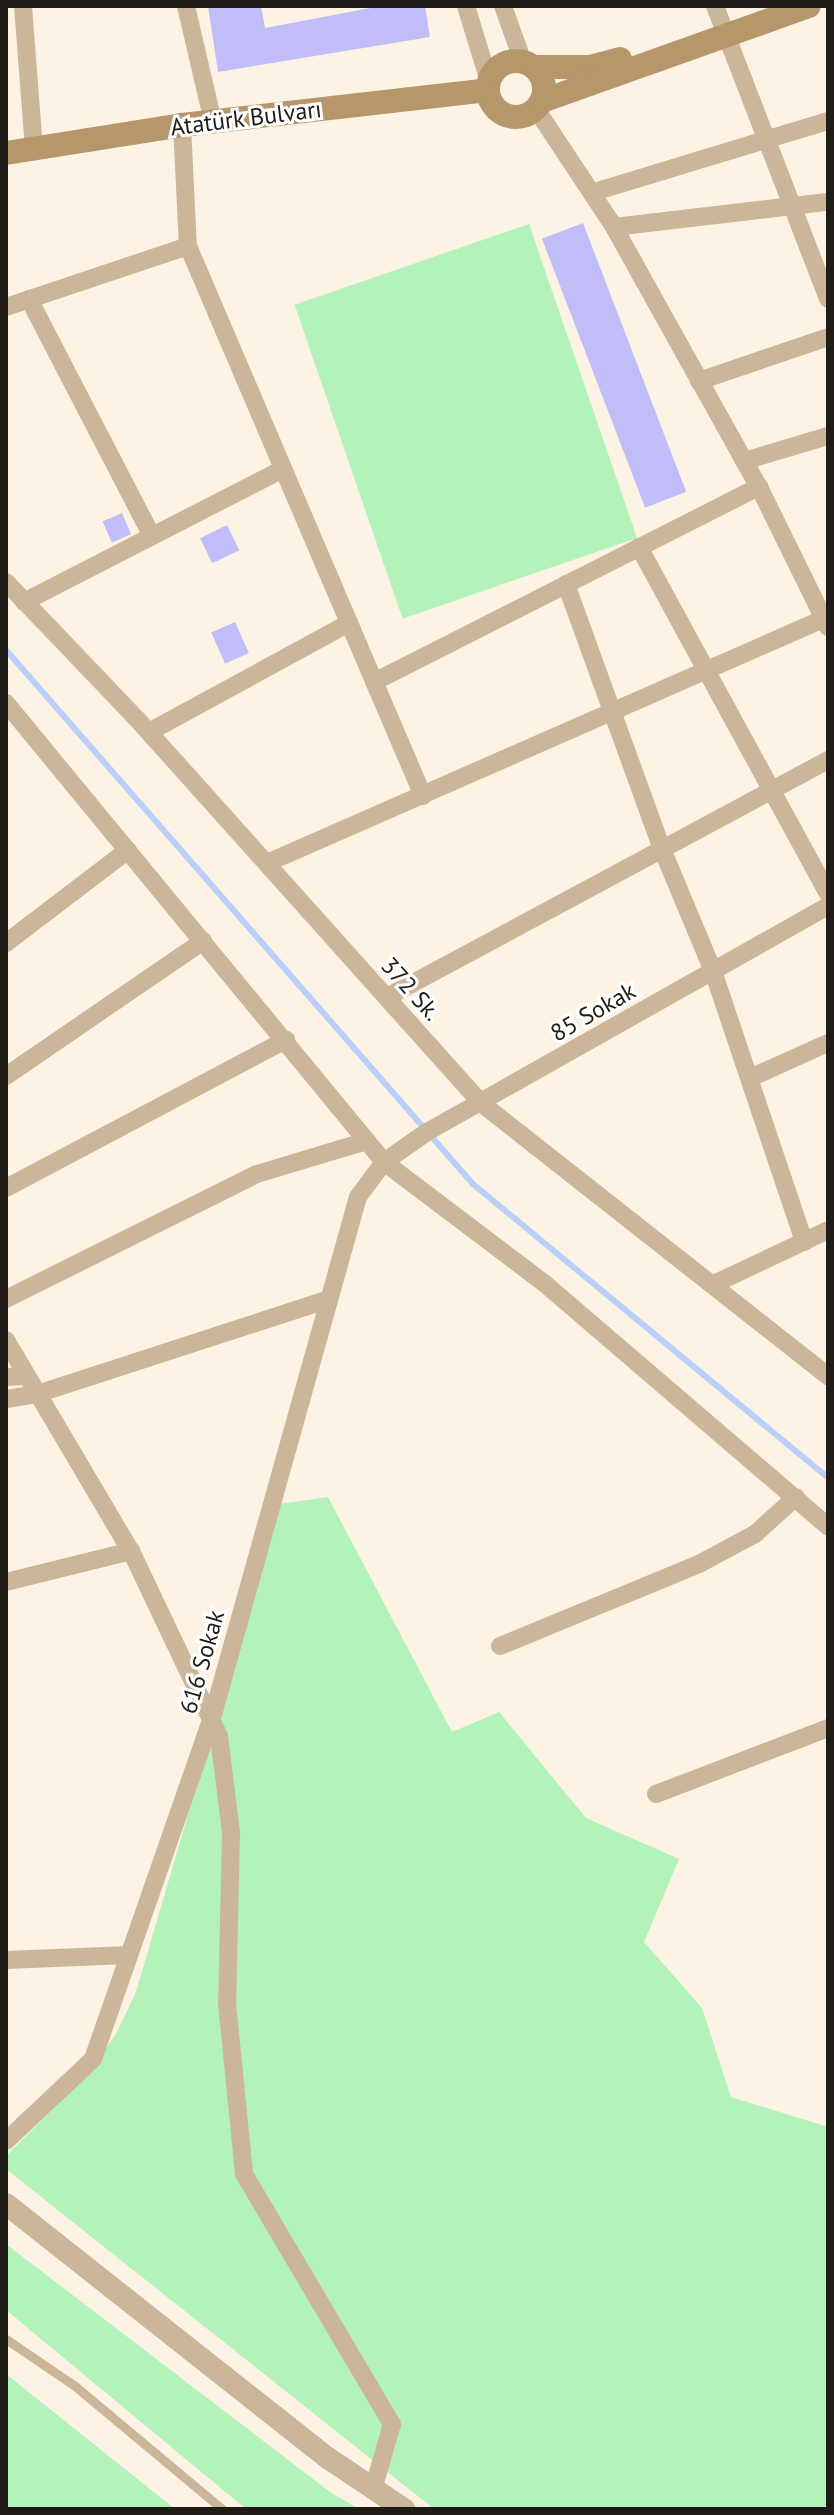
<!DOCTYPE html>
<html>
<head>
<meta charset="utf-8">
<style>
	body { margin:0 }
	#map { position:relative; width:834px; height:2515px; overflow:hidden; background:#fdf3e5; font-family:"PT Sans",sans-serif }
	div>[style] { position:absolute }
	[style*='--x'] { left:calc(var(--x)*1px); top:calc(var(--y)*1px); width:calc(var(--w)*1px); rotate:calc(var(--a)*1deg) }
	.green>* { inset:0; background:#b3f2b9; transform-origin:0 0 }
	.stream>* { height:6px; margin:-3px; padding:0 3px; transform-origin:3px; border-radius:3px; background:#bad0f8 }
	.building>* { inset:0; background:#c1bdf8; transform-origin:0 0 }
	.service>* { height:9px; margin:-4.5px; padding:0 4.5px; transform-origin:4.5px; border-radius:4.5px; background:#cbb69a }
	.minor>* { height:18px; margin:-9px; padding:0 9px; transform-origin:9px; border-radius:9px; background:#cbb69a }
	.tertiary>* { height:22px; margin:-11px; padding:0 11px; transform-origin:11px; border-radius:11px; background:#cbb69a }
	.secondary>* { height:24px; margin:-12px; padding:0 12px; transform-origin:12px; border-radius:12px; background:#b6976c }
	.secondary>.ring { margin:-12px; padding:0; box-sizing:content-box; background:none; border:24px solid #b6976c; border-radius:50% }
	span { translate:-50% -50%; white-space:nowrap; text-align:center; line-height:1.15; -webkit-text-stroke:6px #fff; paint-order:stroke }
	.street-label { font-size:24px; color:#1f1c17 }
	.frame { position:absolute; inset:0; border:8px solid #1f1c17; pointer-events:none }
</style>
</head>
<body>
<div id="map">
	<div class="green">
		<i style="left:529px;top:224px;width:332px;height:248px;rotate:71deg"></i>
		<i style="clip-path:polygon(328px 1497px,452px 1732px,499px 1712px,586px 1818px,679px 1859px,644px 1942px,702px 2008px,731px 2097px,828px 2127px,828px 2509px,434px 2509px,6px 2169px,6px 2156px,85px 2077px,116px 2034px,136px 1992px,279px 1504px)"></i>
		<i style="clip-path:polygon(6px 2244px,330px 2492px,359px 2509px,246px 2509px,6px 2310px)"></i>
		<i style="clip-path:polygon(6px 2374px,175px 2509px,6px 2509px)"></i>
	</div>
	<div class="stream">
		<i style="--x:6;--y:650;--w:709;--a:48.83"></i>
		<i style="--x:473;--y:1184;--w:461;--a:39.6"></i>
	</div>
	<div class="building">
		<i style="clip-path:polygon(208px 6px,261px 6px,265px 28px,381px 6px,425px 6px,430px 37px,218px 72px)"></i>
		<i style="left:583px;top:223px;width:288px;height:44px;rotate:69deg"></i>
		<i style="left:122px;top:513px;width:23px;height:21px;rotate:67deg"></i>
		<i style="left:227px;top:525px;width:28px;height:30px;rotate:64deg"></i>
		<i style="left:235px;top:622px;width:34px;height:26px;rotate:66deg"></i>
	</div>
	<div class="service">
		<i style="--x:6;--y:2339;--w:83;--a:34.3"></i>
		<i style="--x:75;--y:2386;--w:192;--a:39.9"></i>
	</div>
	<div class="minor">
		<i style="--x:23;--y:6;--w:142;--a:85.6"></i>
		<i style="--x:186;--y:6;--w:119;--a:76.9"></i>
		<i style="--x:466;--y:6;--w:78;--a:73"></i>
		<i style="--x:503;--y:6;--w:59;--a:70.3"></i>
		<i style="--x:715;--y:6;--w:314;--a:68.9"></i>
		<i style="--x:536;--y:109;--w:141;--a:56.5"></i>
		<i style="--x:614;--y:227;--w:298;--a:60.9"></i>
		<i style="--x:759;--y:487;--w:156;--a:63.8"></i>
		<i style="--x:182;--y:125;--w:121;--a:87.2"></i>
		<i style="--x:188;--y:246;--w:598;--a:66.86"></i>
		<i style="--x:594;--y:192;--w:245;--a:-16.9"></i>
		<i style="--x:614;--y:227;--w:215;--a:-6.7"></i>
		<i style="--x:29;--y:299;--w:267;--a:62.6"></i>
		<i style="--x:6;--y:307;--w:192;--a:-18.5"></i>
		<i style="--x:699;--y:381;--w:136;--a:-18.8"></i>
		<i style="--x:744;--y:461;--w:88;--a:-16.6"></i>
		<i style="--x:639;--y:547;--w:394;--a:61.4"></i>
		<i style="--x:6;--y:582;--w:190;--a:46.3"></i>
		<i style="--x:137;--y:719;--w:516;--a:48.14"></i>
		<i style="--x:481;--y:1103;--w:442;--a:38.2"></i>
		<i style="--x:566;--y:584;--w:282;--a:70.1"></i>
		<i style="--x:662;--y:849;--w:132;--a:67.3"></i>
		<i style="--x:713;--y:971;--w:286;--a:71.4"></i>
		<i style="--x:24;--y:602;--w:291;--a:-27.2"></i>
		<i style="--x:374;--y:682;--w:432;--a:-26.9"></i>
		<i style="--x:6;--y:703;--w:595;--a:50.53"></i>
		<i style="--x:384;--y:1162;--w:201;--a:37.1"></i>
		<i style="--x:544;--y:1283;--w:374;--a:40.6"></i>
		<i style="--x:149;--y:732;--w:228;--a:-28.6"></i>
		<i style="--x:267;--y:863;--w:613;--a:-23.68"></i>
		<i style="--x:6;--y:943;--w:153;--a:-37.3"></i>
		<i style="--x:387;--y:997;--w:501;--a:-28.25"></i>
		<i style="--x:6;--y:1076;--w:239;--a:-34.4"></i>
		<i style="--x:750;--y:1078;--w:85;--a:-24.2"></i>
		<i style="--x:6;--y:1188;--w:317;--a:-27.9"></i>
		<i style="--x:714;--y:1284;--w:126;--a:-25.3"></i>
		<i style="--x:6;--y:1299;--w:280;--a:-26.5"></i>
		<i style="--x:257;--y:1174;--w:115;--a:-16.7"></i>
		<i style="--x:6;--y:1340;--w:245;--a:59.4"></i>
		<i style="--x:131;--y:1551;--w:205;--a:64.6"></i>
		<i style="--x:219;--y:1736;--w:98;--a:82.9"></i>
		<i style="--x:231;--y:1833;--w:170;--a:91.3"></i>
		<i style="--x:227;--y:2003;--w:172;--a:84.3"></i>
		<i style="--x:244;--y:2174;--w:291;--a:59.4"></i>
		<i style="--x:392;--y:2424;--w:69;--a:106.1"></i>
		<i style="--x:6;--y:1377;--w:20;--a:-3"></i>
		<i style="--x:6;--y:1399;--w:31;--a:-9"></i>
		<i style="--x:37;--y:1394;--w:307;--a:-18"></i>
		<i style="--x:6;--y:1582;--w:129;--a:-13.9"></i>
		<i style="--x:500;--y:1646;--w:215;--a:-22.4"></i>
		<i style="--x:699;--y:1564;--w:64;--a:-28.2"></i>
		<i style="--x:755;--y:1534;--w:55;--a:-42.1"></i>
		<i style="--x:656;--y:1794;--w:184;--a:-21"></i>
		<i style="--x:6;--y:1960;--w:123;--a:-2.3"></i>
		<i style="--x:6;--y:2141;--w:120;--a:-43.3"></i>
		<i style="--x:93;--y:2059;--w:361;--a:-70.8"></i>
		<i style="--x:212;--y:1718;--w:541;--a:-74.35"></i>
		<i style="--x:358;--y:1197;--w:44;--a:-53.4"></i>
		<i style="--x:384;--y:1162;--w:52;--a:-34.9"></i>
		<i style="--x:427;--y:1132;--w:460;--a:-29.4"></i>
	</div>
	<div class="tertiary">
		<i style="--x:6;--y:2204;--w:410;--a:38.3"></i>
		<i style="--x:328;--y:2458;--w:92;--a:33.9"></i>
	</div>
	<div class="secondary">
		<i class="ring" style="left:488px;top:61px;width:32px;height:32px"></i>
		<i style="--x:534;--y:67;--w:56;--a:0"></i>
		<i style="--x:590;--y:67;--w:31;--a:-15"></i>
		<i style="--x:542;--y:101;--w:283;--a:-19.6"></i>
		<i style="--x:6;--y:153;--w:178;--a:-9"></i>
		<i style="--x:182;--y:125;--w:308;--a:-6.5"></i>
	</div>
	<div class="street-label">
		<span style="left:246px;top:118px;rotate:-7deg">Atatürk Bulvarı</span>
		<span style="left:411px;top:989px;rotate:48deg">372 Sk.</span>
		<span style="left:593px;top:1012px;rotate:-30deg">85 Sokak</span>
		<span style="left:202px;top:1662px;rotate:-74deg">616 Sokak</span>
	</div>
	<div class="frame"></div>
</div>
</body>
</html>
